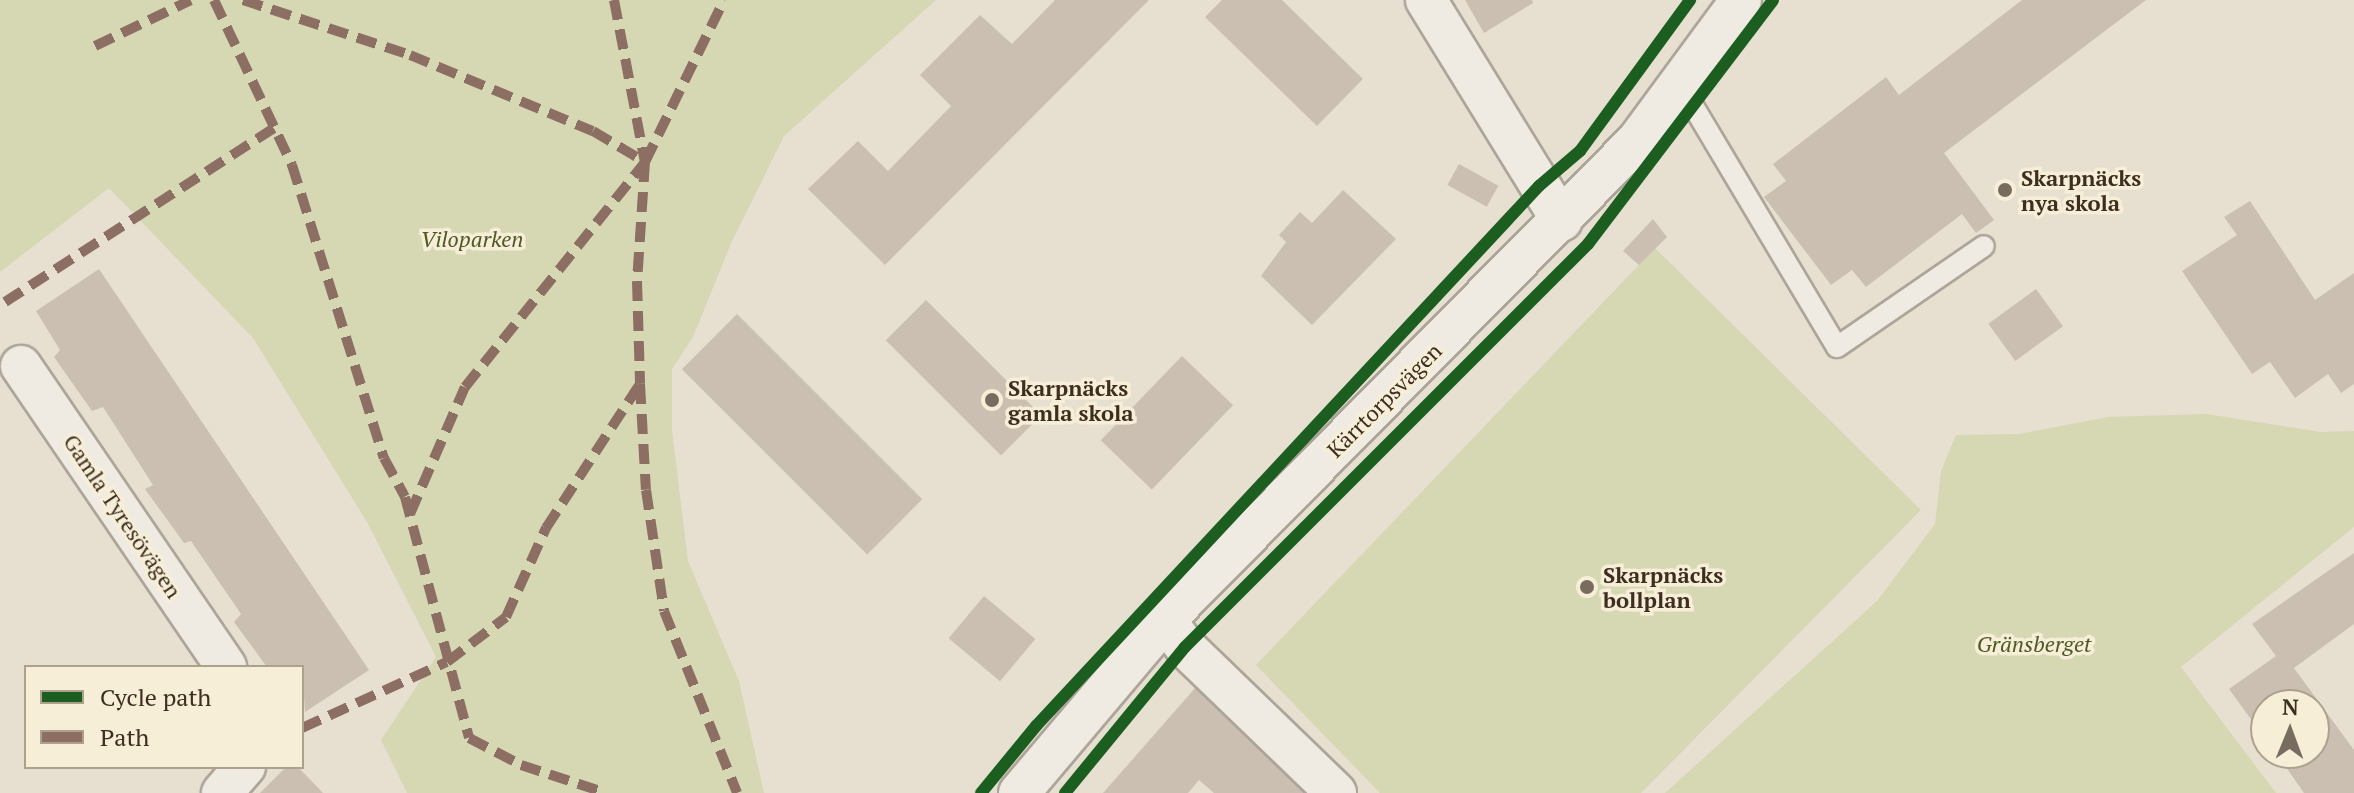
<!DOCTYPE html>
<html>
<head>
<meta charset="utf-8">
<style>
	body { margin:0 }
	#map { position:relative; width:2354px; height:793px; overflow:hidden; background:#e7e0d1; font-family:"PT Serif",serif }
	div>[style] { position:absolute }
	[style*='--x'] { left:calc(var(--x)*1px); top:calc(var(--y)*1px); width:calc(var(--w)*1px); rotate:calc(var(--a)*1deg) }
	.green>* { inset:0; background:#d6d7b3 }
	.building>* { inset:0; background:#cbbfb2; transform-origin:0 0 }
	.roads { filter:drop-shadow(2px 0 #ada599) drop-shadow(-2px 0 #ada599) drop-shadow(0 2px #ada599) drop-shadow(0 -2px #ada599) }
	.service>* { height:20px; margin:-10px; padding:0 10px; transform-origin:10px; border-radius:10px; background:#efebe3 }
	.minor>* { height:40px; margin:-20px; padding:0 20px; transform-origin:20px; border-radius:20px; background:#efebe3 }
	.quiet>* { height:10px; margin-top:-5px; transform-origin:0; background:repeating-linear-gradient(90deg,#8d6e63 0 20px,transparent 0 30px) }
	.cycleway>* { height:12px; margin:-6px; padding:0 6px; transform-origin:6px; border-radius:6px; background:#1b5e20 }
	.dots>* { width:22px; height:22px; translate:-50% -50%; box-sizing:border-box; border:4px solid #f7eed8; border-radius:50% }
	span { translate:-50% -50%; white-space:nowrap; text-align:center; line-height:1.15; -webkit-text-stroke:7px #f7eed8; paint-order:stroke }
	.poi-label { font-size:22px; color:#3d2e20; font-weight:700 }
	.left { translate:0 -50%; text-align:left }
	.park-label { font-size:22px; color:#4d5a26; font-style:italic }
	.street-label { font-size:22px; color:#3d2e20 }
	.legend { position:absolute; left:24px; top:665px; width:280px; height:104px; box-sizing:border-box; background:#f7eed8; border:2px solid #ada18e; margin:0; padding:10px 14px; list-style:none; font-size:24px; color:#3d2e20 }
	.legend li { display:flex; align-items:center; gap:16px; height:40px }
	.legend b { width:40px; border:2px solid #ada18e }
	.north { position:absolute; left:2250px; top:689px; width:80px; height:80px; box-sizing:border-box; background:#f7eed8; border:2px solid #ada18e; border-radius:50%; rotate:1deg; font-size:22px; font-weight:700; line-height:32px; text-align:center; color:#3d2e20 }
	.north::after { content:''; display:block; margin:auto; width:28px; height:36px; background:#786c5e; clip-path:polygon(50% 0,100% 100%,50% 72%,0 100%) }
</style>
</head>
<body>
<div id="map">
	<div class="green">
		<i style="clip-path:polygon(0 0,936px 0,784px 136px,732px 241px,693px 337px,672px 369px,672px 430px,688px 561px,739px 681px,764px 793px,407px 793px,381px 740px,436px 657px,367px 522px,253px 338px,109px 188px,0 272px)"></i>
		<i style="clip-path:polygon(1655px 248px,1921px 510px,1641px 793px,1380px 793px,1256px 665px)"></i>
		<i style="clip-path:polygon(2206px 414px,2321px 432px,2354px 431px,2354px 527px,2181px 667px,2276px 793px,1665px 793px,1877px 601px,1935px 524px,1941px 471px,1956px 435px,2019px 434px,2108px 417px)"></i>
	</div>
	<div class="building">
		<i style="clip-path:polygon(1055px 0,1149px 0,885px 265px,808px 189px,858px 141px,888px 171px,951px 106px,920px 75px,980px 15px,1012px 44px)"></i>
		<i style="clip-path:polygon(1222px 0,1282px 0,1363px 79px,1317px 126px,1205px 17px)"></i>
		<i style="clip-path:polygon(1465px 0,1532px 0,1533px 3px,1484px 33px)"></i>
		<i style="clip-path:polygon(2022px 0,2146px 0,1944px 153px,1994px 220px,1976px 233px,1962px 214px,1866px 287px,1852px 270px,1831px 285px,1764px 197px,1786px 181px,1773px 164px,1886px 77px,1899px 95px)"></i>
		<i style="left:1459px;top:164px;width:45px;height:24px;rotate:29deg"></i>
		<i style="clip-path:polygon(1343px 190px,1396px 239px,1312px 325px,1261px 276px,1286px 242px,1279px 235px,1300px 212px,1312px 223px)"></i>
		<i style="clip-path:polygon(2250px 201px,2315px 300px,2354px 273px,2354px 384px,2341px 393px,2328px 374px,2295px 398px,2270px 362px,2252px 374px,2182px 271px,2237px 235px,2224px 217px)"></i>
		<i style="clip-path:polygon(1653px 219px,1667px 237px,1639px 265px,1623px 251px)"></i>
		<i style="clip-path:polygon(99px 269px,369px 670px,305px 712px,302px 667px,267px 667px,234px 622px,241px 614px,191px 541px,184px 543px,145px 489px,153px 485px,103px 407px,92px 411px,54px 357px,60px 350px,36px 311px)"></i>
		<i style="left:2036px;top:289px;width:46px;height:59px;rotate:54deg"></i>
		<i style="left:926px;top:300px;width:163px;height:57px;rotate:45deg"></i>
		<i style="left:737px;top:314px;width:262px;height:78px;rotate:45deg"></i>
		<i style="left:1182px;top:356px;width:71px;height:117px;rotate:44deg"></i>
		<i style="clip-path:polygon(2354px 553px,2354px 624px,2294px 668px,2354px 750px,2354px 793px,2304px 793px,2276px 753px,2314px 753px,2314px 705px,2266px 705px,2266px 740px,2229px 689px,2276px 656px,2252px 624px)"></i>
		<i style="left:984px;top:596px;width:67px;height:55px;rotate:40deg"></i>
		<i style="clip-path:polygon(1196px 687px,1318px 793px,1214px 793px,1199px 780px,1188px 793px,1103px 793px)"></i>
		<i style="clip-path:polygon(286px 767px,298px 767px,323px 793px,260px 793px)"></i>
	</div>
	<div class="roads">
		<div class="service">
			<i style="--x:1680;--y:84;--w:306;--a:59.2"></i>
			<i style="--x:1837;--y:347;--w:178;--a:-34.5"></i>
		</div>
		<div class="minor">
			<i style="--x:1426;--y:0;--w:259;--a:58.4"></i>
			<i style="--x:21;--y:366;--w:364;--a:55.7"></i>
			<i style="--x:1165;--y:620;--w:34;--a:53"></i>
			<i style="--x:1185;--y:647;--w:210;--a:44"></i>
			<i style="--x:222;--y:793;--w:35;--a:-49"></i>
			<i style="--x:1019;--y:793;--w:226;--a:-49.8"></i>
			<i style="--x:1165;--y:620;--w:672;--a:-45.42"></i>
			<i style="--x:1637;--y:141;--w:175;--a:-53.6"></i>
		</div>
	</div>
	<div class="quiet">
		<i style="--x:214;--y:0;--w:183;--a:64.7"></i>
		<i style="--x:292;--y:165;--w:307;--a:72.6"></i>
		<i style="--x:384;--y:458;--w:44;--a:61.7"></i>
		<i style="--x:405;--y:497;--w:249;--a:75.1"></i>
		<i style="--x:469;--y:738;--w:59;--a:27.4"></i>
		<i style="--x:521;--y:765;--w:89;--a:18.2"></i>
		<i style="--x:243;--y:0;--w:176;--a:18.2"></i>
		<i style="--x:410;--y:55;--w:198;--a:22.6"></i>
		<i style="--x:593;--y:131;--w:61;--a:30.8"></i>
		<i style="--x:614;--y:0;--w:165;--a:79.2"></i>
		<i style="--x:645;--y:162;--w:119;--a:93.8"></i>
		<i style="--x:637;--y:281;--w:103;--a:88.3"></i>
		<i style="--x:640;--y:384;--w:106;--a:86.8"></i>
		<i style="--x:646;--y:490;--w:122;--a:81.5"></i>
		<i style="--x:664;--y:611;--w:196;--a:68.1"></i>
		<i style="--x:95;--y:46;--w:106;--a:-25.6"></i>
		<i style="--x:5;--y:302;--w:320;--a:-32.9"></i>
		<i style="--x:410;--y:514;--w:138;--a:-66.6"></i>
		<i style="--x:465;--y:387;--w:288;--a:-51.3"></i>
		<i style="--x:645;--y:162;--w:180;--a:-64"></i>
		<i style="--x:302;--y:728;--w:159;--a:-24.5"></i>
		<i style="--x:447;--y:662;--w:74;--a:-37.3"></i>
		<i style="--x:506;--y:617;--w:98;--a:-65.8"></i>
		<i style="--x:546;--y:528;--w:172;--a:-56.9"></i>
	</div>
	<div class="cycleway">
		<i style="--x:981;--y:793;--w:87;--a:-50.6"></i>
		<i style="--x:1036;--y:726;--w:738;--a:-47.03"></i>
		<i style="--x:1539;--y:186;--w:54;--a:-40.5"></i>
		<i style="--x:1580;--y:151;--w:187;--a:-53.9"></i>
		<i style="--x:1065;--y:793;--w:189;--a:-50.6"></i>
		<i style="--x:1185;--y:647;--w:570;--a:-45"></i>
		<i style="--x:1588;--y:244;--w:306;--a:-52.8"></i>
	</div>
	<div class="dots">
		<i style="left:2005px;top:190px;background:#786c5e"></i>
		<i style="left:992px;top:400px;background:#786c5e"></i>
		<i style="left:1587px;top:587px;background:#786c5e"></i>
	</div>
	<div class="poi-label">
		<span class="left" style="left:2021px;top:190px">Skarpnäcks<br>nya skola</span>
		<span class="left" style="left:1008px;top:400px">Skarpnäcks<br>gamla skola</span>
		<span class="left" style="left:1603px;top:587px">Skarpnäcks<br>bollplan</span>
	</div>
	<div class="park-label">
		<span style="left:472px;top:239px">Viloparken</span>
		<span style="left:2034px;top:644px">Gränsberget</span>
	</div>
	<div class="street-label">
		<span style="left:1384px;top:400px;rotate:-45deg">Kärrtorpsvägen</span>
		<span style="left:123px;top:516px;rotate:56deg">Gamla Tyresövägen</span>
	</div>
	<ul class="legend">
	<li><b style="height:10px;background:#1b5e20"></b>Cycle path</li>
	<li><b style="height:10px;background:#8d6e63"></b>Path</li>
	</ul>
	<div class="north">N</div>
</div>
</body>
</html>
